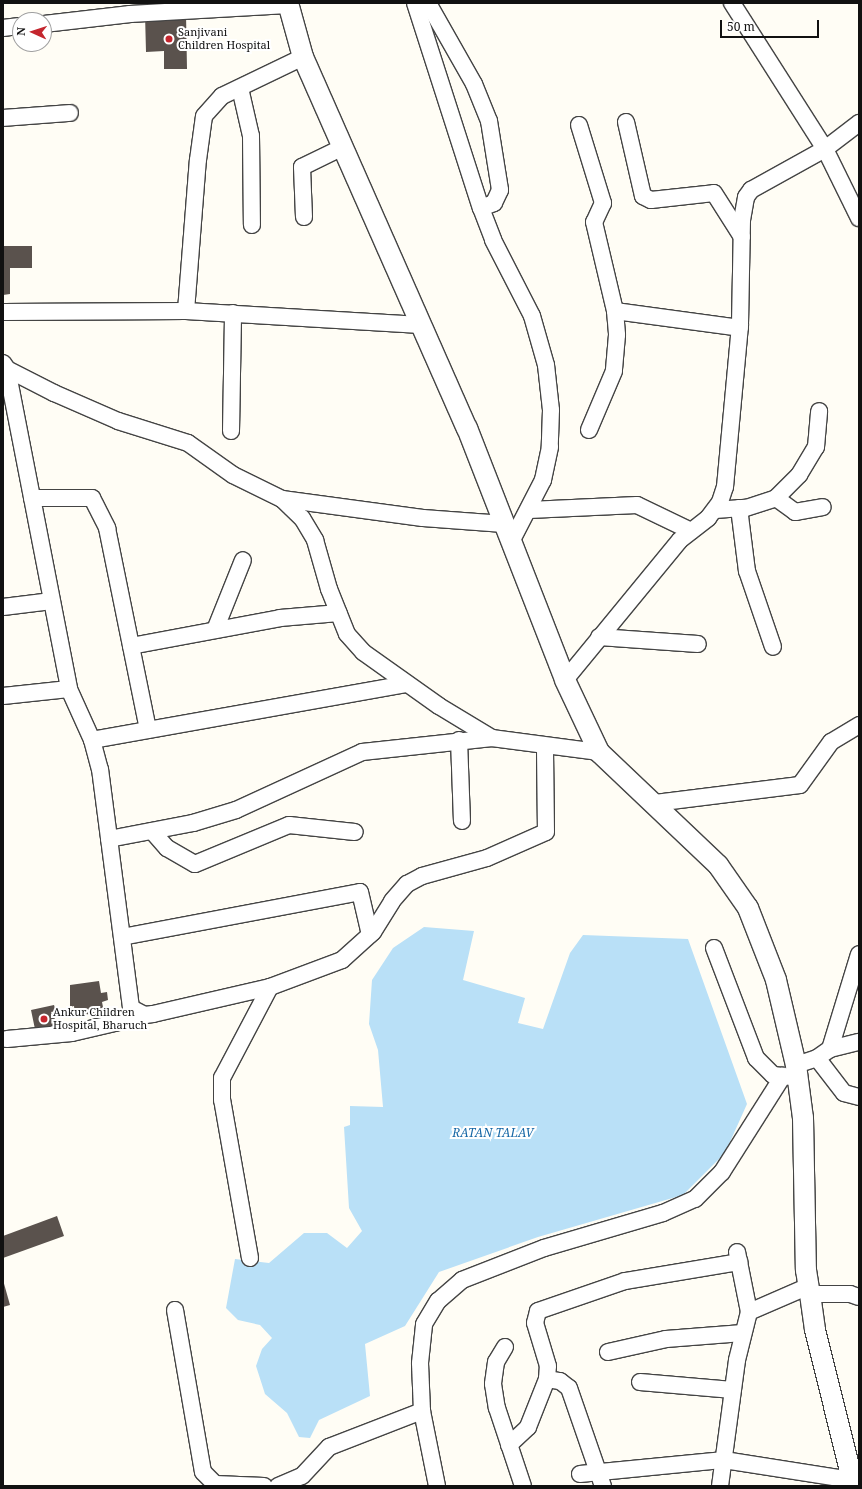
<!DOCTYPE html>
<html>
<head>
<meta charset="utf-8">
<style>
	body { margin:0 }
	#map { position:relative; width:862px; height:1489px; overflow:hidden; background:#fffdf5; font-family:"Noto Serif",serif }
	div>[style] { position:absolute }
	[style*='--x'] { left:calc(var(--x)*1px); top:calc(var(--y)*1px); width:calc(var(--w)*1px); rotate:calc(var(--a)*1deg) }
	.water>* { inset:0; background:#b9e0f7 }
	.building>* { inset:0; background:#5a524d }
	.roads { filter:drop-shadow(1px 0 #444) drop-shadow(-1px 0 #444) drop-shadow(0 1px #444) drop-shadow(0 -1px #444) }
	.minor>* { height:16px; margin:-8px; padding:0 8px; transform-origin:8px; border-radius:8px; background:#fff }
	.tertiary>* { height:20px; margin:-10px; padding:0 10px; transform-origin:10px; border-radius:10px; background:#fff }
	.dots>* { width:11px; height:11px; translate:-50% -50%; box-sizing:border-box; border:2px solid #fff; border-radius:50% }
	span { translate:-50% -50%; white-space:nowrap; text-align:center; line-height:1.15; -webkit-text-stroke:4px #fff; paint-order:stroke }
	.poi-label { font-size:11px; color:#111 }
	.left { translate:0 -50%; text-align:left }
	.water-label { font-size:12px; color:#1768a6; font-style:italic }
	.frame { position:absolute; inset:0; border:4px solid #111; pointer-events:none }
	.north { position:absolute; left:12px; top:12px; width:40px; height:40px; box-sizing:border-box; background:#fff; border:1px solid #a0a0a0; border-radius:50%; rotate:273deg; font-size:11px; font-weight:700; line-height:16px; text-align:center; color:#111 }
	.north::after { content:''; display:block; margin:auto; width:14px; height:18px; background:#c4262e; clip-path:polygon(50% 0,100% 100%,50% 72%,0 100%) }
	.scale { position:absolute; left:720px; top:20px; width:99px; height:18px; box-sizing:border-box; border:2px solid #111; border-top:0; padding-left:5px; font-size:12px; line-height:14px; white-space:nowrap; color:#111; -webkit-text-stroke:3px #fff; paint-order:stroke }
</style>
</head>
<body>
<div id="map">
	<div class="water">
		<i style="clip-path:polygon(424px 927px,474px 931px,463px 980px,525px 998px,518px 1023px,543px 1029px,570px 953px,583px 935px,688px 939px,747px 1104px,725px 1153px,683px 1195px,538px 1237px,439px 1272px,405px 1326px,365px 1344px,370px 1396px,319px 1420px,310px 1438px,299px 1437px,287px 1413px,265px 1394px,256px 1366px,262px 1349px,272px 1338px,260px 1325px,238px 1320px,226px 1308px,235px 1259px,269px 1263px,304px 1233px,327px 1233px,347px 1248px,362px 1231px,349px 1208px,344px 1127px,350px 1125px,350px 1106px,383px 1107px,378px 1050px,369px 1024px,372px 980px,393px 948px)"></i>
	</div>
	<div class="building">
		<i style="clip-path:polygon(186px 13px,187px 69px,164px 69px,164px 51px,146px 52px,145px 14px)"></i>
		<i style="clip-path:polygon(3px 246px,32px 246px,32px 268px,10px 268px,10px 294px,3px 295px)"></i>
		<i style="clip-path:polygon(99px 981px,101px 993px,107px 992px,108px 1000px,102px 1002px,104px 1012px,75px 1016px,74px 1006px,70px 1007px,70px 985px)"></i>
		<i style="clip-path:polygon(54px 1005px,56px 1011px,51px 1012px,60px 1028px,36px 1034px,31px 1010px)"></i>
		<i style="clip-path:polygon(57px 1216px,64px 1236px,3px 1258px,3px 1236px)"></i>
		<i style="clip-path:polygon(3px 1280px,10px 1305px,3px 1307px)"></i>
	</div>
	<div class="roads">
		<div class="minor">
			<i style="--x:415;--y:3;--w:215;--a:72.2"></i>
			<i style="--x:481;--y:208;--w:34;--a:69"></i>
			<i style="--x:493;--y:240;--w:85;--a:62.8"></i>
			<i style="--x:532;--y:316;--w:51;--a:74.1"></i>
			<i style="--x:546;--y:365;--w:45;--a:83.7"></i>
			<i style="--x:551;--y:410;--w:37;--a:92"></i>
			<i style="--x:550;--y:447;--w:34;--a:102"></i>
			<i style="--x:543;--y:480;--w:70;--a:117.3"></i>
			<i style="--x:428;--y:3;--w:93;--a:60.4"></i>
			<i style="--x:474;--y:84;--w:40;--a:68"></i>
			<i style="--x:489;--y:121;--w:70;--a:80.9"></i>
			<i style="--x:500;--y:190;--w:14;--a:115"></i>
			<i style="--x:494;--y:203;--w:14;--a:159"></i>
			<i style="--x:732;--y:3;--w:173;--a:57.5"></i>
			<i style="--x:825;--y:149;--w:77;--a:63.8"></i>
			<i style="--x:44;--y:24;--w:87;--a:-6.6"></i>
			<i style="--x:130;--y:14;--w:158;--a:-3.3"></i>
			<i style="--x:3;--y:28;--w:17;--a:-7"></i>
			<i style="--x:240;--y:88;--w:49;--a:77.1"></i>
			<i style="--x:251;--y:136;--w:89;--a:89.4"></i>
			<i style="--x:3;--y:118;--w:67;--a:-4.3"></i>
			<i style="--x:626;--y:122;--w:76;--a:77.1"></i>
			<i style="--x:643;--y:196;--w:9;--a:27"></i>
			<i style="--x:651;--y:200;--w:63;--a:-6.3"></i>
			<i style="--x:714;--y:193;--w:52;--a:57.5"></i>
			<i style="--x:579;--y:125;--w:82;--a:72.9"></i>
			<i style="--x:603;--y:203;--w:21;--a:115"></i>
			<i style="--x:594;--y:222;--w:91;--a:76.7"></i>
			<i style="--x:615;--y:311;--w:24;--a:85"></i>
			<i style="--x:617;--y:335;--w:36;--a:95"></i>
			<i style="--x:614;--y:371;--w:64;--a:113"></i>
			<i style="--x:304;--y:217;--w:50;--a:-92.3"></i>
			<i style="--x:302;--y:167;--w:46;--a:-26"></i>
			<i style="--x:186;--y:311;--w:151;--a:-85.5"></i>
			<i style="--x:198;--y:160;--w:44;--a:-82.2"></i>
			<i style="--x:204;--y:116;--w:27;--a:-48"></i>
			<i style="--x:222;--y:96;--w:90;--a:-25.7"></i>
			<i style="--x:615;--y:311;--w:126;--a:7.7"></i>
			<i style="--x:3;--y:312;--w:183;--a:-0.3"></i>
			<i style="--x:186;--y:311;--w:235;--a:3.4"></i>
			<i style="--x:3;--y:363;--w:7;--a:56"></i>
			<i style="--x:7;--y:369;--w:53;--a:27.1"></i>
			<i style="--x:54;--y:393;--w:70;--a:23.6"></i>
			<i style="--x:118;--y:421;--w:73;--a:17.4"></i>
			<i style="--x:188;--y:443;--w:55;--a:35.4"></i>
			<i style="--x:233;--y:475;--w:55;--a:26.1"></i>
			<i style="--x:282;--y:499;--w:28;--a:44"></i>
			<i style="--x:302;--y:518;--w:26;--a:59"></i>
			<i style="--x:315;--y:540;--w:51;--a:74.1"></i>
			<i style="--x:329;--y:589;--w:48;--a:68.2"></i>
			<i style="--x:347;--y:634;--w:24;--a:48"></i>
			<i style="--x:363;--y:652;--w:93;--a:35.4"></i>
			<i style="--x:439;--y:706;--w:62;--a:31.1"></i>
			<i style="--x:492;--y:738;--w:108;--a:7.5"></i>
			<i style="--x:7;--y:369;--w:326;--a:79"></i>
			<i style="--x:69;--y:689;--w:56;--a:65.7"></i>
			<i style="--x:92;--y:740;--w:30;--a:75"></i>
			<i style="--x:100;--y:769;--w:241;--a:82.6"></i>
			<i style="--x:131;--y:1008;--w:16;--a:27"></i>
			<i style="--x:145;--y:1015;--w:8;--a:-7"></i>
			<i style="--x:153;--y:1014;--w:120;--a:-13"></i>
			<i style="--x:270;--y:987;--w:77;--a:-20.6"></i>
			<i style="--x:342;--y:960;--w:42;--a:-42.1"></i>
			<i style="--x:373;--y:932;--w:36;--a:-58"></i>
			<i style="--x:392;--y:901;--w:23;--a:-49"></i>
			<i style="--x:407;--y:884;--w:17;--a:-28"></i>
			<i style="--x:422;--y:876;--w:67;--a:-15.5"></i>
			<i style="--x:487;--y:858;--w:64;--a:-23.8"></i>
			<i style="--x:546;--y:832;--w:85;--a:-90.7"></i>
			<i style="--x:231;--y:431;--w:118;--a:-89"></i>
			<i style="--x:32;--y:498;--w:60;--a:0"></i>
			<i style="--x:92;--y:498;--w:34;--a:63"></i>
			<i style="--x:107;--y:528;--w:206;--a:78.5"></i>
			<i style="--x:776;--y:498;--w:24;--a:36"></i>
			<i style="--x:795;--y:512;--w:28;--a:-10"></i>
			<i style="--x:282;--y:499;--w:142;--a:7.7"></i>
			<i style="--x:423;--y:518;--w:81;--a:4.2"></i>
			<i style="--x:739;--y:508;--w:64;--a:82.8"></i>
			<i style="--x:747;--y:571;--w:80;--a:71.1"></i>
			<i style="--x:529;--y:510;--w:108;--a:-2.7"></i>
			<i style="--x:637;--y:505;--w:60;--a:25.7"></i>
			<i style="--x:715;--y:510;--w:31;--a:-4"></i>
			<i style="--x:746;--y:508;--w:32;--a:-18"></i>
			<i style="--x:776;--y:498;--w:33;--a:-45"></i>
			<i style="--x:799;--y:475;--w:33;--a:-59"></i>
			<i style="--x:816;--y:447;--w:36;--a:-85"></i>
			<i style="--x:3;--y:607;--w:49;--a:-7"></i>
			<i style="--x:215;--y:630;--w:75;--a:-68.2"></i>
			<i style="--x:599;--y:637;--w:99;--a:4"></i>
			<i style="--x:131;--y:646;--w:152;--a:-10.6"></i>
			<i style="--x:280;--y:618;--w:59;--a:-4.8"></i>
			<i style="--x:565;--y:680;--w:181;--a:-50.6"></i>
			<i style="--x:680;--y:540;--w:36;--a:-38"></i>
			<i style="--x:708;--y:518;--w:20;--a:-53"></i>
			<i style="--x:720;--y:502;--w:16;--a:-72"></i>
			<i style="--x:725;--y:487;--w:164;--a:-84.7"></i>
			<i style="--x:740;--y:324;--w:104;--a:-88.9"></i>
			<i style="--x:742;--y:220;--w:23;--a:-80"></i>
			<i style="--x:746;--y:197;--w:9;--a:-54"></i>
			<i style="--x:751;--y:190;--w:85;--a:-29"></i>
			<i style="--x:825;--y:149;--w:43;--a:-37.4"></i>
			<i style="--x:3;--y:696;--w:66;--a:-6.1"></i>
			<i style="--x:92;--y:740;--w:320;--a:-10.1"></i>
			<i style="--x:459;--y:740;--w:81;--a:87.9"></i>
			<i style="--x:655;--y:803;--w:146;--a:-7.1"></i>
			<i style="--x:800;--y:785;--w:53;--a:-54.2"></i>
			<i style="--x:831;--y:742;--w:33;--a:-31"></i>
			<i style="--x:152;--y:831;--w:23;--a:49"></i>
			<i style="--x:167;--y:848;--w:32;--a:30"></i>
			<i style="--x:195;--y:864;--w:102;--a:-22.5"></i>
			<i style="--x:289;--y:825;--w:66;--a:6.1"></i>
			<i style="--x:109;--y:839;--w:86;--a:-10.8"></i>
			<i style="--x:193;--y:823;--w:45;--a:-16.8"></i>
			<i style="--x:236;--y:810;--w:139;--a:-24.7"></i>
			<i style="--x:362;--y:752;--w:131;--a:-6.1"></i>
			<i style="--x:122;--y:937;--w:242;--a:-10.7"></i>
			<i style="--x:360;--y:892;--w:44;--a:76.9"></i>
			<i style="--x:714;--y:948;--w:118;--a:69.1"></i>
			<i style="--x:756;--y:1058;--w:24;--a:45"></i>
			<i style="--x:773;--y:1075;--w:19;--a:6"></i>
			<i style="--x:7;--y:1039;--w:65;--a:-5.3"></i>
			<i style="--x:72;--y:1033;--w:66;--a:-13.2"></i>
			<i style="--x:136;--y:1018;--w:5;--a:-68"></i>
			<i style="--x:830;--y:1049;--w:30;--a:-14"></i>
			<i style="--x:817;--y:1058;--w:44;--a:52.4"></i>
			<i style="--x:844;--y:1093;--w:16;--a:15"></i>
			<i style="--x:796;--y:1065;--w:22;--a:-18"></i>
			<i style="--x:817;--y:1058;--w:16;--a:-35"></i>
			<i style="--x:830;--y:1049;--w:99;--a:-73"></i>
			<i style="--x:250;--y:1258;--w:160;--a:-100"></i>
			<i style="--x:222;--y:1100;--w:22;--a:-90"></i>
			<i style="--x:222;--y:1078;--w:103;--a:-62.2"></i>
			<i style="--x:810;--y:1294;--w:40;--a:0"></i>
			<i style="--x:850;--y:1294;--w:9;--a:18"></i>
			<i style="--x:175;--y:1310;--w:164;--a:80.2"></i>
			<i style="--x:203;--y:1472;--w:17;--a:45"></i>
			<i style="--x:215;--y:1484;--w:49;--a:2.3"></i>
			<i style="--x:749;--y:1312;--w:65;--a:-23.4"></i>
			<i style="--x:505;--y:1347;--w:17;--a:121"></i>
			<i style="--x:496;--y:1362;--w:22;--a:98"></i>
			<i style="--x:493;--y:1384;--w:24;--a:81"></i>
			<i style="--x:497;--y:1408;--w:82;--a:71.6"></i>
			<i style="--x:608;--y:1352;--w:59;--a:-12.6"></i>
			<i style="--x:666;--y:1339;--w:77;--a:-4.5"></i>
			<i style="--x:547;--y:1379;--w:13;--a:9"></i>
			<i style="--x:560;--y:1381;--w:11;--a:38"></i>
			<i style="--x:569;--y:1388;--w:104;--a:70.9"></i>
			<i style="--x:640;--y:1382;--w:93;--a:4.9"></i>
			<i style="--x:509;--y:1445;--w:26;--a:-43"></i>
			<i style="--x:528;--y:1427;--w:52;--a:-68.4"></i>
			<i style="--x:547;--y:1379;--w:13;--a:-86"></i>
			<i style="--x:548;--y:1366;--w:45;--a:-106.8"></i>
			<i style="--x:535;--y:1323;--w:12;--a:-76"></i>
			<i style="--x:538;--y:1311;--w:92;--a:-19"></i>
			<i style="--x:625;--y:1281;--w:116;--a:-9.5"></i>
			<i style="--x:580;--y:1474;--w:145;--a:-5.6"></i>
			<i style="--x:724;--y:1460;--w:130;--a:8.9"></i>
			<i style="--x:278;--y:1486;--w:26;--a:-23"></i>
			<i style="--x:302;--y:1476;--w:40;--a:-47"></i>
			<i style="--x:329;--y:1447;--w:100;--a:-21.2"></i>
			<i style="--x:437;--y:1486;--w:76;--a:-101.3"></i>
			<i style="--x:422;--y:1411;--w:48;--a:-92.4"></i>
			<i style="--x:420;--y:1363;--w:39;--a:-84"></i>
			<i style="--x:424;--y:1324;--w:27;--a:-59"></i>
			<i style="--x:438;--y:1301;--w:32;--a:-41"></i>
			<i style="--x:462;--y:1280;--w:88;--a:-21.3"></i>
			<i style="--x:544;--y:1248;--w:124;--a:-16.4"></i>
			<i style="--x:663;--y:1213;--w:35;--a:-24"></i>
			<i style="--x:695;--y:1199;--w:38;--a:-45"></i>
			<i style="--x:722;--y:1172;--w:114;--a:-57.6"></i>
			<i style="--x:720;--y:1486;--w:127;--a:-82.3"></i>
			<i style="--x:737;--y:1360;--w:49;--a:-76"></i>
			<i style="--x:749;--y:1312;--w:61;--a:-101.3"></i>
		</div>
		<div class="tertiary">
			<i style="--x:288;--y:3;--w:56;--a:74.5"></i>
			<i style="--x:303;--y:57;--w:406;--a:66.2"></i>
			<i style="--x:467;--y:428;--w:270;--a:68.7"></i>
			<i style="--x:565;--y:680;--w:80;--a:64.7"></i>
			<i style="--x:599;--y:752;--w:164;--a:43.5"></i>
			<i style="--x:718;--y:865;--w:52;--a:55.1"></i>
			<i style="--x:748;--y:908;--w:77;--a:68.7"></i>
			<i style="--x:776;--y:980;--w:87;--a:76.8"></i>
			<i style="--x:796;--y:1065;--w:53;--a:82.5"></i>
			<i style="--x:803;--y:1118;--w:152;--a:88.9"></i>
			<i style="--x:806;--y:1270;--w:24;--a:81"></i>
			<i style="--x:810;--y:1294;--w:36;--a:82"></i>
			<i style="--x:815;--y:1330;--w:161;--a:76"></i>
		</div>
	</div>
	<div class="dots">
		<i style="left:169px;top:39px;background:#c4262e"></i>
		<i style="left:44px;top:1019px;background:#c4262e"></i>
	</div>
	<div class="poi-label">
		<span class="left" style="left:178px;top:39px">Sanjivani<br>Children Hospital</span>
		<span class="left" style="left:53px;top:1019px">Ankur Children<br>Hospital, Bharuch</span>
	</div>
	<div class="water-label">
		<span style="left:493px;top:1133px">RATAN TALAV</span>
	</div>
	<div class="frame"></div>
	<div class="north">N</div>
	<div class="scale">50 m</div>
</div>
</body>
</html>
